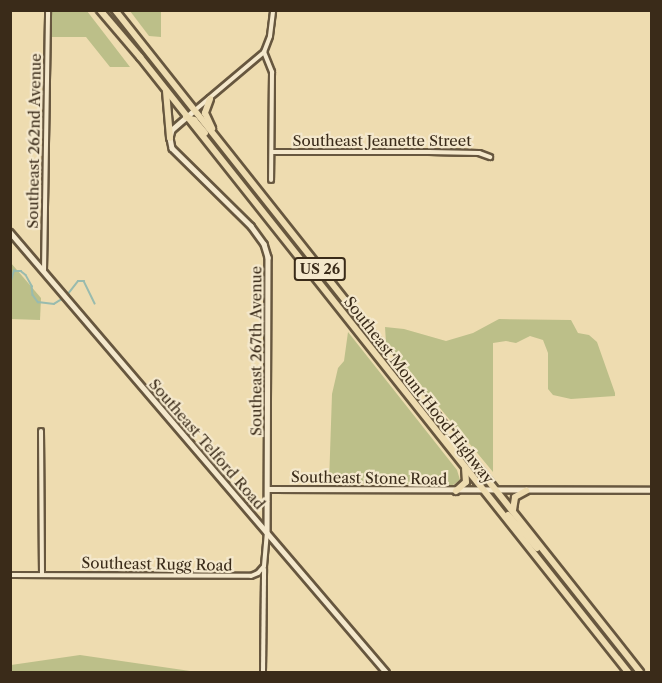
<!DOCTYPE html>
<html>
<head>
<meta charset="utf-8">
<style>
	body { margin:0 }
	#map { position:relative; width:662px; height:683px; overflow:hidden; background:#eedcb0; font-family:"Libre Caslon Text",serif }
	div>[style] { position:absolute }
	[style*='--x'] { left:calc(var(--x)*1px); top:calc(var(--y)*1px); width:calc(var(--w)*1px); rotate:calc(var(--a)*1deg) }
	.green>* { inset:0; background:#bcbf89 }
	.stream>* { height:1.5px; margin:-0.75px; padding:0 0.75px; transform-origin:0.75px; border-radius:0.75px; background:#99bbae }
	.roads { filter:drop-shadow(2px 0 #67573f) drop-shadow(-2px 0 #67573f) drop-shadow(0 2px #67573f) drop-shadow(0 -2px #67573f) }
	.minor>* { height:4px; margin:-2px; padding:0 2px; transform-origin:2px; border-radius:2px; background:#f4e8cc }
	.tertiary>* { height:4.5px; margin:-2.25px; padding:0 2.25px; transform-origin:2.25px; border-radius:2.25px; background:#f4e8cc }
	.trunk>* { height:6px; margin:-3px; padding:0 3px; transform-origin:3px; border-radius:3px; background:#eedcb0 }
	span { translate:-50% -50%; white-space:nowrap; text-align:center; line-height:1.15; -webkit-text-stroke:4.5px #f4e8cc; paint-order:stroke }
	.shield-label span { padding:2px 4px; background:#f4e8cc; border:2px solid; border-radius:4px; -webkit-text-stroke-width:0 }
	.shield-label { font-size:14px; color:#3a2b19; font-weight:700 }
	.street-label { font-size:15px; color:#3a2b19 }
	.frame { position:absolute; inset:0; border:12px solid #3a2b19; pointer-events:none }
</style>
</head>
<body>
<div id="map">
	<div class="green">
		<i style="clip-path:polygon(52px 11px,87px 11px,130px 67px,110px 67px,86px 37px,51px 37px)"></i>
		<i style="clip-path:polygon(105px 11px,111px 11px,135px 42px,133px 44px)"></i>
		<i style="clip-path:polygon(130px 11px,161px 11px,161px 37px,149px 36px)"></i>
		<i style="clip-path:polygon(11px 263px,41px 298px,40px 320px,11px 319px)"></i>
		<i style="clip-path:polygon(499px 319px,571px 320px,578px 333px,589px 335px,597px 342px,615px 393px,615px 396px,571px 399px,553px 395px,548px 389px,548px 353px,543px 340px,530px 336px,516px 343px,506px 341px,493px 343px,493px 472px,386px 343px,385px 327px,404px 329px,446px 341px,473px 333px)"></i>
		<i style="clip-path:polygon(348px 332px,457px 470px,460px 480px,453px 485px,329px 483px,332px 394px,338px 368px,344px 361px)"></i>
		<i style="clip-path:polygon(80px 655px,197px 672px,11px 672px,11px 665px)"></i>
	</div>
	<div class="stream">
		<i style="--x:10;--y:284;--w:14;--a:-73"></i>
		<i style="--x:14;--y:271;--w:7;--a:0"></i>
		<i style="--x:21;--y:271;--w:6;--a:39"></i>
		<i style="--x:26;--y:275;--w:13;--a:61"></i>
		<i style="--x:32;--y:286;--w:9;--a:84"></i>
		<i style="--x:33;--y:295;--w:9;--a:54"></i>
		<i style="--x:38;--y:302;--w:16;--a:7"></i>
		<i style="--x:54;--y:304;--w:9;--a:-32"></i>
		<i style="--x:68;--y:294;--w:16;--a:-52"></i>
		<i style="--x:78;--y:281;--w:6;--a:0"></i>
		<i style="--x:84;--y:281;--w:25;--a:64"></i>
	</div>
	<div class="roads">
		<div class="minor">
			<i style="--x:264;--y:52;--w:22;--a:68"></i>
			<i style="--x:272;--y:72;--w:108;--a:90.5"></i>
			<i style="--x:194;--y:111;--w:92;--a:-40.1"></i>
			<i style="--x:264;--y:52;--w:17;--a:-69"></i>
			<i style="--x:270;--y:36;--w:26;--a:-83"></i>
			<i style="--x:272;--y:152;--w:157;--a:0"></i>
			<i style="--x:429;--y:152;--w:50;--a:1.1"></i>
			<i style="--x:479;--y:153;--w:12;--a:20"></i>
			<i style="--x:44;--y:271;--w:261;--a:-89.1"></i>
			<i style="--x:41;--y:431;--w:144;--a:89.6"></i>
			<i style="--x:10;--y:575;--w:241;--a:0.2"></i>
			<i style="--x:251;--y:576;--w:8;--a:-23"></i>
			<i style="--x:258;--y:573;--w:9;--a:-49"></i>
			<i style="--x:264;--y:566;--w:34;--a:-85"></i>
			<i style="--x:263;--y:672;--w:103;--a:-89.4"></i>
		</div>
		<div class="tertiary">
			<i style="--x:194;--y:111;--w:29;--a:139"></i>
			<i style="--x:172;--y:130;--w:8;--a:104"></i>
			<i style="--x:170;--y:138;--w:10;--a:79"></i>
			<i style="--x:172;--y:148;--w:111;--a:44.6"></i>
			<i style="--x:251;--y:226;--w:22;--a:54"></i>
			<i style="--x:264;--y:244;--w:14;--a:73"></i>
			<i style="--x:268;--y:257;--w:275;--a:90.2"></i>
			<i style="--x:10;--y:232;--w:579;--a:49.48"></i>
			<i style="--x:267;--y:489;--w:385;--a:0.1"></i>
		</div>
		<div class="trunk">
			<i style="--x:100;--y:10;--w:62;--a:49.6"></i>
			<i style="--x:140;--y:57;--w:785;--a:51.57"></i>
			<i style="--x:115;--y:10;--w:845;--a:51.58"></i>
			<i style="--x:166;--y:91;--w:47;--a:85.1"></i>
			<i style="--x:210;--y:99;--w:15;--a:110"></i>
			<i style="--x:205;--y:113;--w:17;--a:65"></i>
			<i style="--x:186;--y:117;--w:9;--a:21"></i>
			<i style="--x:194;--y:120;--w:17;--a:50"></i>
			<i style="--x:446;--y:438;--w:23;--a:45"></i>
			<i style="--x:456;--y:491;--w:13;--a:-42"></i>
			<i style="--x:466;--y:482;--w:13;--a:-94"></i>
			<i style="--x:513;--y:510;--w:13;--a:-81"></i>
			<i style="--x:515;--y:497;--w:13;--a:-29"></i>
			<i style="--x:508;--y:515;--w:44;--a:48.7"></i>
		</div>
	</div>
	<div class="shield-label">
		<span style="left:320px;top:269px">US 26</span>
	</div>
	<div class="street-label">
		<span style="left:34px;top:141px;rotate:-89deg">Southeast 262nd Avenue</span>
		<span style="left:382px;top:141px">Southeast Jeanette Street</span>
		<span style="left:256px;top:351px;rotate:-90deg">Southeast 267th Avenue</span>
		<span style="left:419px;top:390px;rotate:52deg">Southeast Mount Hood Highway</span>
		<span style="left:207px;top:444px;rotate:49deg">Southeast Telford Road</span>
		<span style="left:369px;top:478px;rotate:1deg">Southeast Stone Road</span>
		<span style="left:157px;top:564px;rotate:1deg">Southeast Rugg Road</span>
	</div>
	<div class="frame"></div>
</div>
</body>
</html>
